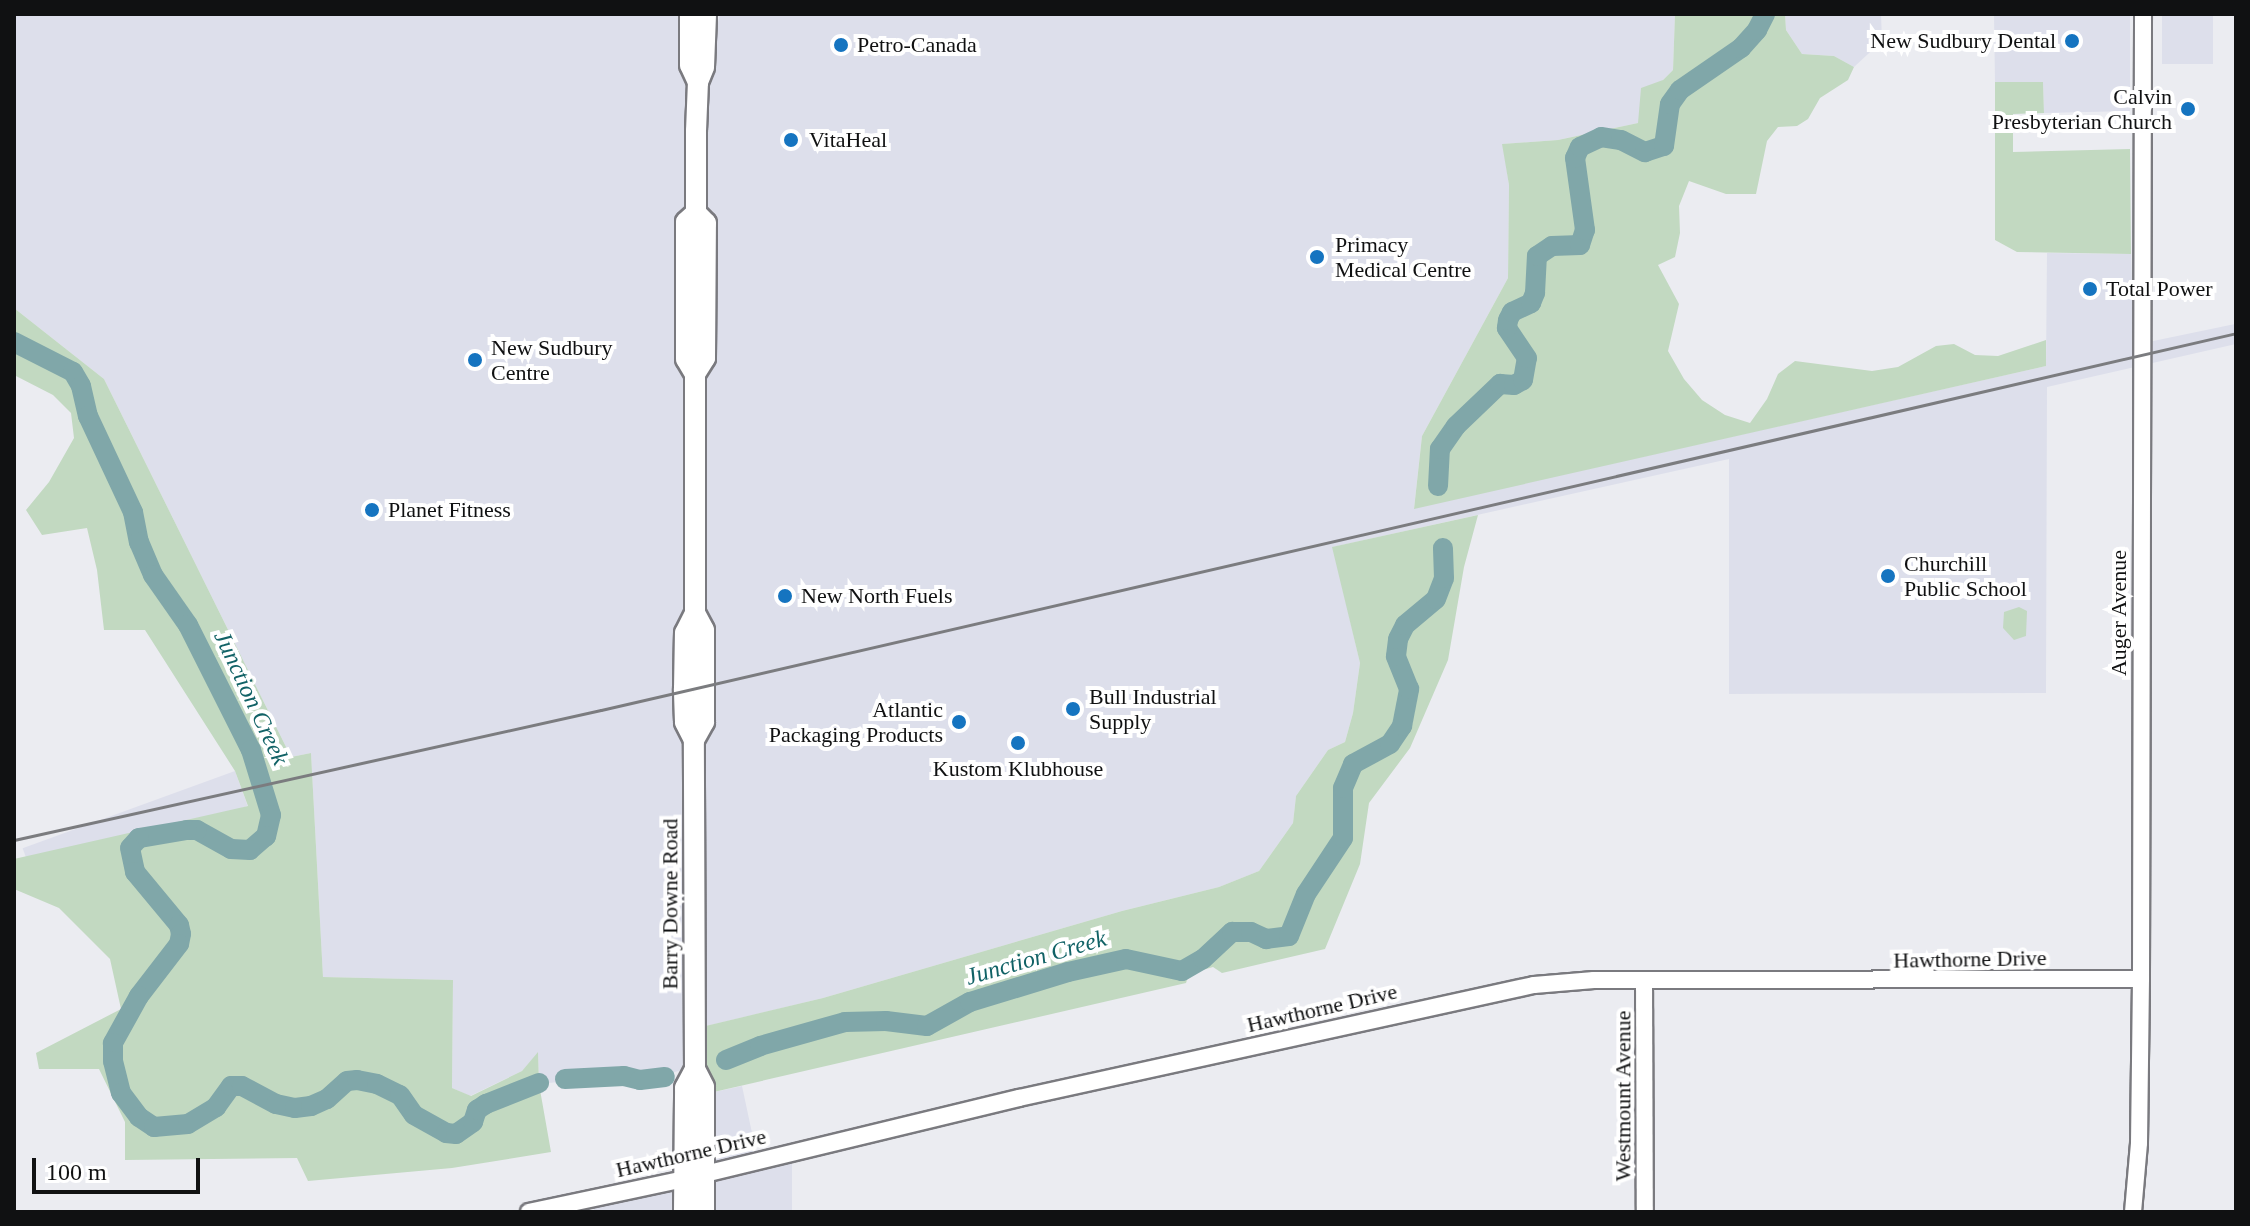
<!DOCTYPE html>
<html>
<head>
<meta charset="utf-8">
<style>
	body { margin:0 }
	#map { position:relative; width:2250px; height:1226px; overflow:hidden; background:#ebecf1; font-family:Georgia,serif }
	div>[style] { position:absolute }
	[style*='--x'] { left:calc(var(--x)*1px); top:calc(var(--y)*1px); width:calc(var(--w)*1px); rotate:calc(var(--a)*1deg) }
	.built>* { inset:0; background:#dddfeb; transform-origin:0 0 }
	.green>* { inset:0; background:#c2d9c1 }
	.river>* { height:20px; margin:-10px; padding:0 10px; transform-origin:10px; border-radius:10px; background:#80a7a9 }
	.roads { filter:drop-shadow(2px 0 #7a7a7f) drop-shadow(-2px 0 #7a7a7f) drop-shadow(0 2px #7a7a7f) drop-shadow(0 -2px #7a7a7f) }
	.minor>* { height:16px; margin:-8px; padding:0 8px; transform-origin:8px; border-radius:8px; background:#fff }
	.major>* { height:20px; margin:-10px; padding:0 10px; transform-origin:10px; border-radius:10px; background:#fff }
	.rail>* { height:3px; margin:-1.5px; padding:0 1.5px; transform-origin:1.5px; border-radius:1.5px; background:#7b7c7f }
	.dots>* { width:22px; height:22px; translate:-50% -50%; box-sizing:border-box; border:4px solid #fff; border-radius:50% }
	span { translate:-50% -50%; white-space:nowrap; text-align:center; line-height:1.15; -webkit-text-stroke:8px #fff; paint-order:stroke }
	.poi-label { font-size:22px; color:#101112 }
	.right { translate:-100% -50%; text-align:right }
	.left { translate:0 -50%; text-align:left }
	.street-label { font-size:22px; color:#101112 }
	.water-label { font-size:24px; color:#116266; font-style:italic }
	.frame { position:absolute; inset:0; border:16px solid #101112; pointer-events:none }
	.scale { position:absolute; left:32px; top:1158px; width:168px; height:36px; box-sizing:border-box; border:4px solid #101112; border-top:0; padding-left:10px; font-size:24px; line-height:28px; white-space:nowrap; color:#101112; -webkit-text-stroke:6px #fff; paint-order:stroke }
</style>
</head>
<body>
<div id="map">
	<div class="built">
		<i style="clip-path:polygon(14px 14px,680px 14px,705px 76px,720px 14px,1675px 14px,1673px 70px,1663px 80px,1638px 123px,1558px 140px,1503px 144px,1509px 185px,1508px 278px,1422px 436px,1414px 508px,2046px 366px,2047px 253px,2131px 254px,2134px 345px,2235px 324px,2236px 258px,2236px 344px,2047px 387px,2046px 693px,1729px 694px,1729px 459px,1333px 547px,1360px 663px,1353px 713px,1345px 742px,1328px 750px,1296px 796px,1293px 823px,1259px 871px,1219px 887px,1122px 911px,823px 998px,694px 1029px,694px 1067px,640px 1081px,607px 1077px,539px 1084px,538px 1053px,522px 1071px,470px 1096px,452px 1088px,453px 980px,323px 977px,311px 753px,291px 757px,104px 379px,14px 308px)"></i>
		<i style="clip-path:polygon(1785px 14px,1881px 14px,1882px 41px,1854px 67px,1834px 56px,1802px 54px,1786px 30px)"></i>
		<i style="clip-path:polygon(1994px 14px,2130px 14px,2130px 111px,2044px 113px,2043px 82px,1995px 82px)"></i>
		<i style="left:2162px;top:14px;width:51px;height:50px"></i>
		<i style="left:235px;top:771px;width:37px;height:226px;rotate:70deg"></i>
		<i style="clip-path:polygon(742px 1086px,758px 1161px,792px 1153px,792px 1212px,705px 1212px,705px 1094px)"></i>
		<i style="clip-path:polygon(684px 1180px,683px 1212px,594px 1212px,594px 1199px)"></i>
	</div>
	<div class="green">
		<i style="clip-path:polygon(1675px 14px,1785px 14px,1786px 30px,1802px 54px,1834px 56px,1854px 67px,1848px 80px,1820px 98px,1808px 119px,1797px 126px,1778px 127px,1767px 141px,1756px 194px,1726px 194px,1689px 181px,1679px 206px,1680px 233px,1675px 257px,1658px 265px,1679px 304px,1668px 351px,1684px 379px,1702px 400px,1725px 415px,1750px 423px,1767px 399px,1778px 374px,1795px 361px,1872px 371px,1898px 367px,1936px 346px,1954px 344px,1975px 355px,1998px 356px,2046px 340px,2046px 366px,1414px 509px,1422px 436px,1508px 278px,1509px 185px,1502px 144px,1558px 140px,1638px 123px,1641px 88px,1663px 80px,1673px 70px)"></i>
		<i style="clip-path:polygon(1995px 82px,2043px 82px,2044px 113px,2013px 114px,2013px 152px,2130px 149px,2131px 254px,2017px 252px,1995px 240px)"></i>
		<i style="clip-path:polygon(14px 308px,104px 379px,291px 757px,311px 753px,323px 977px,453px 980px,452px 1088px,471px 1096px,522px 1071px,538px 1052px,539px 1084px,551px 1152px,452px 1168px,308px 1181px,297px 1158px,125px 1160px,125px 1122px,99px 1069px,39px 1069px,36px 1053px,121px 1009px,110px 959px,59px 908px,14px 889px,14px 859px,248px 806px,235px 771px,145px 630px,104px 630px,97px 570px,87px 528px,42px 535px,26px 510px,49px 482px,74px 438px,71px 413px,53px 395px,14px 375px)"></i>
		<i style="clip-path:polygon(1478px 515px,1464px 567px,1448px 660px,1410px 748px,1369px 803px,1360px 864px,1325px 949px,1222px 973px,1213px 967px,1189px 974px,1186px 983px,705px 1094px,693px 1029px,823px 998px,1122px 911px,1219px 887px,1259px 871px,1293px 823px,1296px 796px,1328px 750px,1345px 742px,1353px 713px,1360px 663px,1332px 547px)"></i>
		<i style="clip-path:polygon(2019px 607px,2027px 611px,2026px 636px,2014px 640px,2003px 628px,2004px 612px)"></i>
	</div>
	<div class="river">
		<i style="--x:14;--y:342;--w:66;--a:27"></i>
		<i style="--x:73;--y:372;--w:16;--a:60"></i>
		<i style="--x:81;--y:386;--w:31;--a:77"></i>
		<i style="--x:88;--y:416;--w:106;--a:64.9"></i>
		<i style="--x:133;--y:512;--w:31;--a:79"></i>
		<i style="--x:139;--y:542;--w:36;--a:67"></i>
		<i style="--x:153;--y:575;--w:61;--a:55"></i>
		<i style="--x:188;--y:625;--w:140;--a:63.3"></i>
		<i style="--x:251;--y:750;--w:68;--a:72.9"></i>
		<i style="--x:271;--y:815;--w:22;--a:103"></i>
		<i style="--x:266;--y:836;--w:21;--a:139"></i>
		<i style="--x:250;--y:850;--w:19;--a:-177"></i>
		<i style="--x:231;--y:849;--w:39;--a:-151"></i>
		<i style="--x:197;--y:830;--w:10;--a:180"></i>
		<i style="--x:187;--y:830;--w:49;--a:170.5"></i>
		<i style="--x:139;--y:838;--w:13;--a:132"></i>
		<i style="--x:130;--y:848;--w:25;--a:78"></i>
		<i style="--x:135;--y:872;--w:69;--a:50.3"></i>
		<i style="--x:179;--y:925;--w:9;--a:77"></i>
		<i style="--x:181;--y:934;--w:10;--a:101"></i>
		<i style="--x:179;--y:944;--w:66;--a:127.6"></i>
		<i style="--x:139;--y:996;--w:54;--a:119"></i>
		<i style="--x:113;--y:1043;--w:18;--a:90"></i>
		<i style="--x:113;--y:1061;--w:33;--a:76"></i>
		<i style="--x:121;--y:1093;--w:30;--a:53"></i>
		<i style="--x:139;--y:1117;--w:18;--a:34"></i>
		<i style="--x:154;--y:1127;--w:34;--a:-5"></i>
		<i style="--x:188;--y:1124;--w:33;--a:-31"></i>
		<i style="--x:216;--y:1107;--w:26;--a:-54"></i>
		<i style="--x:231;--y:1086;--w:11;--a:0"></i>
		<i style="--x:242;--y:1086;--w:38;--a:28"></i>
		<i style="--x:276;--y:1104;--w:19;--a:12"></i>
		<i style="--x:295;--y:1108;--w:16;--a:-7"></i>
		<i style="--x:311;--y:1106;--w:17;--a:-24"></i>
		<i style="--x:327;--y:1099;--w:27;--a:-42"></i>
		<i style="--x:347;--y:1081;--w:10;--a:-6"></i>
		<i style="--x:357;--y:1080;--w:20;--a:11"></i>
		<i style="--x:377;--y:1084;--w:25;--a:26"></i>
		<i style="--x:400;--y:1095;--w:24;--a:55"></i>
		<i style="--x:414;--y:1115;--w:37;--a:29"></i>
		<i style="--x:446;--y:1133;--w:10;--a:6"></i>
		<i style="--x:456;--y:1134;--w:21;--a:-35"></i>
		<i style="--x:473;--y:1122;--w:13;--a:-72"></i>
		<i style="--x:477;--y:1110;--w:11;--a:-34"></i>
		<i style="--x:486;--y:1104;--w:57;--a:-21.6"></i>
		<i style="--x:1438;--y:486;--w:37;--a:-87"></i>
		<i style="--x:1440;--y:449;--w:28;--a:-55"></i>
		<i style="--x:1456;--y:426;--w:61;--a:-43.7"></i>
		<i style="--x:1500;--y:384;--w:14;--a:4"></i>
		<i style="--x:1514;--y:385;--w:10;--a:-29"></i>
		<i style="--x:1523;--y:380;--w:22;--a:-80"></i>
		<i style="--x:1527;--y:358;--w:36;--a:-124"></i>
		<i style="--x:1507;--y:328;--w:8;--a:-83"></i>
		<i style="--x:1508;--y:320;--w:9;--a:-63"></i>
		<i style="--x:1512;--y:312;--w:21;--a:-25"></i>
		<i style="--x:1531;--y:303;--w:11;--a:-68"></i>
		<i style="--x:1535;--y:293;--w:37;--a:-87"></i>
		<i style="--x:1537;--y:256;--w:18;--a:-34"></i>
		<i style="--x:1552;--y:246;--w:28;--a:-2"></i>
		<i style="--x:1580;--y:245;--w:16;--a:-72"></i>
		<i style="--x:1585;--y:230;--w:73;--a:-97.9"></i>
		<i style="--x:1575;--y:158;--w:12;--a:-66"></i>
		<i style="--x:1580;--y:147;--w:23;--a:-25"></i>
		<i style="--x:1601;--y:137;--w:20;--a:9"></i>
		<i style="--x:1621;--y:140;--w:27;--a:27"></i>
		<i style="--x:1645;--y:152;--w:20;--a:-18"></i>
		<i style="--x:1664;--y:146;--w:42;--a:-81.9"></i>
		<i style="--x:1670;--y:104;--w:17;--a:-54"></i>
		<i style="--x:1680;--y:90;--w:74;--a:-34.5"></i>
		<i style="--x:1741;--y:48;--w:24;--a:-48"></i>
		<i style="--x:1757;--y:30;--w:18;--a:-63"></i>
		<i style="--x:726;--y:1060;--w:37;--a:-22"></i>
		<i style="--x:760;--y:1046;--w:88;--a:-15.8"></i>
		<i style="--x:845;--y:1022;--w:41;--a:-1.4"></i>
		<i style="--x:886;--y:1021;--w:41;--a:7"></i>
		<i style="--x:927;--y:1026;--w:49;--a:-29.2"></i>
		<i style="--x:970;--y:1002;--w:102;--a:-17"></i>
		<i style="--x:1068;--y:972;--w:59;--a:-12.6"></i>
		<i style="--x:1126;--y:959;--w:57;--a:12.1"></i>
		<i style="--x:1182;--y:971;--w:24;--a:-30"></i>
		<i style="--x:1203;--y:959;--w:40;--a:-43"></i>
		<i style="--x:1232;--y:932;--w:19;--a:0"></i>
		<i style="--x:1251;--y:932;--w:17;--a:25"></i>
		<i style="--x:1266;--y:939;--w:23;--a:-7"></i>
		<i style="--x:1289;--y:936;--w:45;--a:-68"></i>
		<i style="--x:1306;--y:894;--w:67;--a:-56.5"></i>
		<i style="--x:1343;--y:838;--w:50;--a:-90"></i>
		<i style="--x:1343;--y:788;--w:26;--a:-67"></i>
		<i style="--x:1353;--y:764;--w:42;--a:-28.4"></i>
		<i style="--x:1390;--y:744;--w:22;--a:-56"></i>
		<i style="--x:1402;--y:726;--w:38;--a:-79"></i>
		<i style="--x:1409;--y:689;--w:35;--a:-112"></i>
		<i style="--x:1396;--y:656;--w:17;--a:-83"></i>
		<i style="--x:1398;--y:639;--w:16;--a:-63"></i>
		<i style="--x:1405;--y:625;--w:40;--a:-40"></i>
		<i style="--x:1436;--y:599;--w:22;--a:-69"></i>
		<i style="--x:1444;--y:578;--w:30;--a:-92"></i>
		<i style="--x:565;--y:1079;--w:59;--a:-2.9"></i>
		<i style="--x:624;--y:1076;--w:16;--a:14"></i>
		<i style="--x:640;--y:1080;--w:25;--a:-7"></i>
	</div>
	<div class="roads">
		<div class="minor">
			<i style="--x:1644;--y:981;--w:231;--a:89.8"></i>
			<i style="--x:529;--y:1212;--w:158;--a:-12"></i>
			<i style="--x:684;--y:1179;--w:345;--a:-13.6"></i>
			<i style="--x:1019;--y:1098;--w:527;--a:-12.38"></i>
			<i style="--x:1534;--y:985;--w:60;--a:-4.8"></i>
			<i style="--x:1594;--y:980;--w:547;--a:-0.1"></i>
			<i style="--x:2133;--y:1212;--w:69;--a:-85"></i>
			<i style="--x:2139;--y:1143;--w:164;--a:-89.3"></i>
			<i style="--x:2141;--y:979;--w:965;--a:-89.88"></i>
		</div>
		<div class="major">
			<i style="--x:690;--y:14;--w:51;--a:90"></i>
			<i style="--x:690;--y:65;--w:19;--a:65"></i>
			<i style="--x:695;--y:374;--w:17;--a:-121"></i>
			<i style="--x:686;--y:359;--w:137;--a:-90"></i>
			<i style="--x:686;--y:222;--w:13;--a:-42"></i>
			<i style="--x:694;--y:740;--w:20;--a:-117"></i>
			<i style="--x:685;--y:722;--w:33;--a:-92"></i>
			<i style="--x:684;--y:689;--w:56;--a:-89"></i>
			<i style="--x:685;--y:633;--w:22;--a:-63"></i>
			<i style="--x:695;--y:613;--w:239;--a:-90"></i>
			<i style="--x:695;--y:374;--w:19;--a:-58"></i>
			<i style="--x:705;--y:358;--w:135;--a:-89.6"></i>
			<i style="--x:706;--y:223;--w:14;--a:-135"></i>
			<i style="--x:696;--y:213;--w:82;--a:-90"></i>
			<i style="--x:696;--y:131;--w:49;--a:-87.7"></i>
			<i style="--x:698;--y:82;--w:16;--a:-68"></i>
			<i style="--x:704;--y:67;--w:53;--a:-87.8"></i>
			<i style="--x:695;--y:1069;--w:20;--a:63"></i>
			<i style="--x:704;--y:1087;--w:125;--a:90"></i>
			<i style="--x:684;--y:1212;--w:124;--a:-89.5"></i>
			<i style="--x:685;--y:1088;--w:21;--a:-62"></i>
			<i style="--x:695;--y:1069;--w:329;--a:-90.2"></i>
			<i style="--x:694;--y:740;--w:21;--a:-61"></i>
			<i style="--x:704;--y:722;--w:92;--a:-90"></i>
			<i style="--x:704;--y:630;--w:19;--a:-118"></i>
		</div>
	</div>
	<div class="rail">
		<i style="--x:14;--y:840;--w:601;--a:-12.49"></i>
		<i style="--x:601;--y:710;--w:1678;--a:-12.98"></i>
	</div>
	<div class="dots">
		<i style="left:2072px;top:41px;background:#1574c0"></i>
		<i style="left:841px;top:45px;background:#1574c0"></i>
		<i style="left:2188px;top:109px;background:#1574c0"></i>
		<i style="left:791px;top:140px;background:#1574c0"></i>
		<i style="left:1317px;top:257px;background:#1574c0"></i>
		<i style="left:2090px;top:289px;background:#1574c0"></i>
		<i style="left:475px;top:360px;background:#1574c0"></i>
		<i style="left:372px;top:510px;background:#1574c0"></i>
		<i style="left:1888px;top:576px;background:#1574c0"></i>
		<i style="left:785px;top:596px;background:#1574c0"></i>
		<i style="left:1073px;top:709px;background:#1574c0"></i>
		<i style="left:959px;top:722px;background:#1574c0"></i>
		<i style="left:1018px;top:743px;background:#1574c0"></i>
	</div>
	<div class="poi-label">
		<span class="right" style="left:2056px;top:41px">New Sudbury Dental</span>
		<span class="left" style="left:857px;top:45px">Petro-Canada</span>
		<span class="right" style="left:2172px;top:109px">Calvin<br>Presbyterian Church</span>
		<span class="left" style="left:809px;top:140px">VitaHeal</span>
		<span class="left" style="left:1335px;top:257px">Primacy<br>Medical Centre</span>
		<span class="left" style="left:2106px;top:289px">Total Power</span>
		<span class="left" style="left:491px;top:360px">New Sudbury<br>Centre</span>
		<span class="left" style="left:388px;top:510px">Planet Fitness</span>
		<span class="left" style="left:1904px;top:576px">Churchill<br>Public School</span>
		<span class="left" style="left:801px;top:596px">New North Fuels</span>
		<span class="left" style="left:1089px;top:709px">Bull Industrial<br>Supply</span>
		<span class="right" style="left:943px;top:722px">Atlantic<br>Packaging Products</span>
		<span style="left:1018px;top:769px">Kustom Klubhouse</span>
	</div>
	<div class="street-label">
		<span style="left:2119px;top:613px;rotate:-90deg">Auger Avenue</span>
		<span style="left:670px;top:904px;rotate:-90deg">Barry Downe Road</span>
		<span style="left:1970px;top:959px;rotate:-1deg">Hawthorne Drive</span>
		<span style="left:1322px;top:1008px;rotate:-13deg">Hawthorne Drive</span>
		<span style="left:1623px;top:1096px;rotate:-90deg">Westmount Avenue</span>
		<span style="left:691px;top:1153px;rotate:-13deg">Hawthorne Drive</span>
	</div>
	<div class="water-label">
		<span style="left:251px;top:698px;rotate:65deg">Junction Creek</span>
		<span style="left:1036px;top:958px;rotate:-16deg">Junction Creek</span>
	</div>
	<div class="frame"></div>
	<div class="scale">100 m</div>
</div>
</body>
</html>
